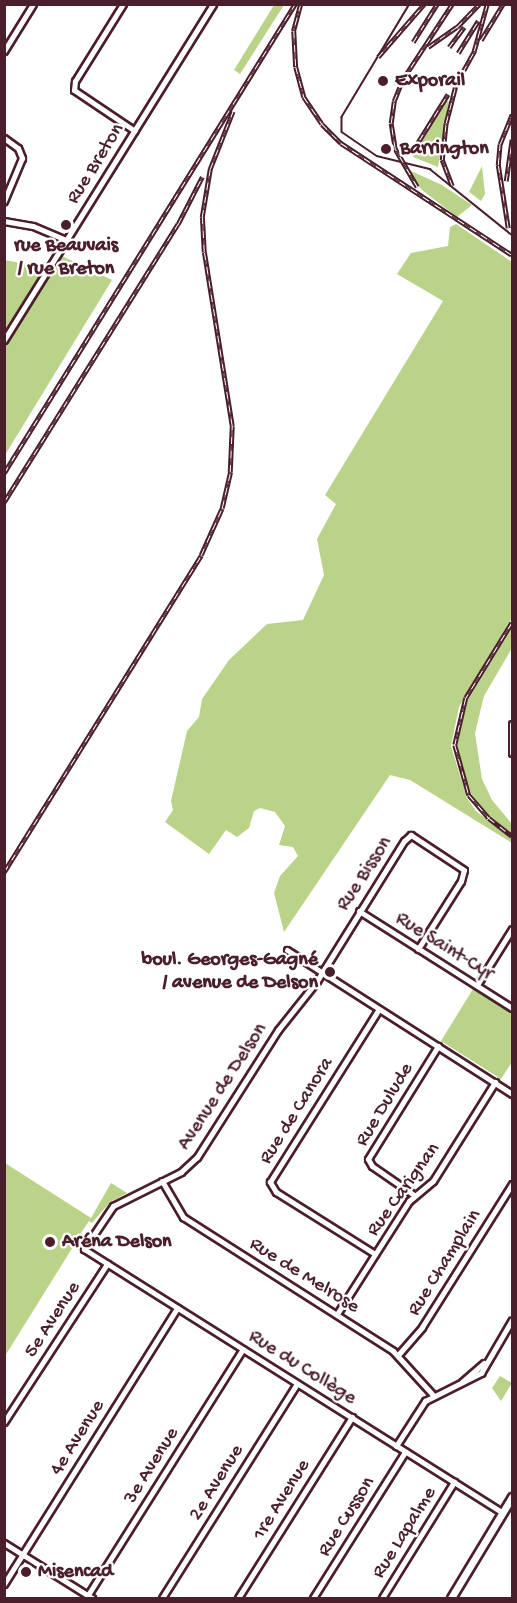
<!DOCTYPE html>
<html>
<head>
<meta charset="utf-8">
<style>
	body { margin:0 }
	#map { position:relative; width:517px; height:1603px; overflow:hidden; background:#fff; font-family:"Gochi Hand",sans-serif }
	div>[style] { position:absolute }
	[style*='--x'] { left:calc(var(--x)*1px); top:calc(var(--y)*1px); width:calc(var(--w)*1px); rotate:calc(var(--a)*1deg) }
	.green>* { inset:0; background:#bbd389 }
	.roads { filter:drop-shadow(2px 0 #4a1f2b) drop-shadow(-2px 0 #4a1f2b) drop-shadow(0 2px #4a1f2b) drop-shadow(0 -2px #4a1f2b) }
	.minor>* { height:5px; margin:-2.5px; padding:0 2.5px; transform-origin:2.5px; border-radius:2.5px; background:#fff }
	.tertiary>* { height:7px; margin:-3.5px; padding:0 3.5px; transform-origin:3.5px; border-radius:3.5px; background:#fff }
	.tram>* { height:1.5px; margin:-0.75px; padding:0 0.75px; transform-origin:0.75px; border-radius:0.75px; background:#4a1f2b }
	.rail>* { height:4.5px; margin-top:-2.25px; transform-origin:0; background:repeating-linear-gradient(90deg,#fff 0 7px,#4a1f2b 0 14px); box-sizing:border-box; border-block:2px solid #4a1f2b }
	.dots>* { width:16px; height:16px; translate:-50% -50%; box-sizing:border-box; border:3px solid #fff; border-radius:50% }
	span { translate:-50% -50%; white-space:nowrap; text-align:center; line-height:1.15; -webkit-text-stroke:4.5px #fff; paint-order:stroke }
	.poi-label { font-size:20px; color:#4a1f2b; font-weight:700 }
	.left { translate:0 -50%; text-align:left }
	.right { translate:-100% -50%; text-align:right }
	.street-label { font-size:20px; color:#4a1f2b }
	.frame { position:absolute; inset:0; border:6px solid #4a1f2b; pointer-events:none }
</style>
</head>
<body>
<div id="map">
	<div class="green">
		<i style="clip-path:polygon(274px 5px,284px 5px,240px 74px,234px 70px)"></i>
		<i style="clip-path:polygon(446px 100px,449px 102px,438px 167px,413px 157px)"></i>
		<i style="clip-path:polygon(482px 166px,485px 194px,481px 201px,469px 192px)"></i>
		<i style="clip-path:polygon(411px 171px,442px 185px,472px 205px,457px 217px,422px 190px,411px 177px)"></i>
		<i style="clip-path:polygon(456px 224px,512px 262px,512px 618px,459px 707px,451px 746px,467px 798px,476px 811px,512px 839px,512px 843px,410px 780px,390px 775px,284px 932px,274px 893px,280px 876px,298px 856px,293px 847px,279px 845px,285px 826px,275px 812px,260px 808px,254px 811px,249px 828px,237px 837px,226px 830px,209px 854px,165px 822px,173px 810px,171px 801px,187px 731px,199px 717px,202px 699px,229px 660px,267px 624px,303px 620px,324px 575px,317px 539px,336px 504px,325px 495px,443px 301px,397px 274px,411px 253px,448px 246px,450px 227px)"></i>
		<i style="clip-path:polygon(62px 256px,112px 280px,5px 455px,5px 347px)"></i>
		<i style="clip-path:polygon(4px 260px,45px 267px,5px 333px,4px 333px)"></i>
		<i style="clip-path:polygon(512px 627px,512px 648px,484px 696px,475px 733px,482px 779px,492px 800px,512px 824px,512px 833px,488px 815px,472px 795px,460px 768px,457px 743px,468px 700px)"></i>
		<i style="clip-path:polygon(473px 989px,512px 1014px,512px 1062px,501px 1079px,441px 1041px)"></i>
		<i style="clip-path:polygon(5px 1163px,91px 1218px,111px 1183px,127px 1193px,110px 1202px,92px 1223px,89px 1221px,81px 1233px,85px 1239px,76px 1242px,5px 1356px)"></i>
		<i style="clip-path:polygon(500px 1376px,512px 1383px,501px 1401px,492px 1388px)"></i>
	</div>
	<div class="roads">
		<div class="minor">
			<i style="--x:123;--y:4;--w:91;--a:121.9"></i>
			<i style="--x:75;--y:81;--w:9;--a:96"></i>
			<i style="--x:74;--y:90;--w:73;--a:33.9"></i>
			<i style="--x:4;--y:51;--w:55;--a:-58.3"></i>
			<i style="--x:4;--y:138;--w:17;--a:36"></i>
			<i style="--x:18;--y:148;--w:11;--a:68"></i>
			<i style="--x:22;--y:158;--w:47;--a:112.7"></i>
			<i style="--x:4;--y:221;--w:29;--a:10"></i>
			<i style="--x:33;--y:226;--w:36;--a:23"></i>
			<i style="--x:4;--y:340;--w:396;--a:-58.1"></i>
			<i style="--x:512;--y:724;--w:29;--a:90"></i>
			<i style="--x:359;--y:911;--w:181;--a:32.4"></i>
			<i style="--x:418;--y:949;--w:80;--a:-57.7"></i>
			<i style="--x:461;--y:881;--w:11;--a:-75"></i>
			<i style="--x:464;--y:870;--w:64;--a:-146.6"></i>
			<i style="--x:411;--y:835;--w:9;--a:139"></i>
			<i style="--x:404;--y:841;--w:165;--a:121.9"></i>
			<i style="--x:317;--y:981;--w:63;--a:128.5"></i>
			<i style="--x:278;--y:1030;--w:151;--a:122.5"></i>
			<i style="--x:197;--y:1157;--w:22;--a:137"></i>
			<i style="--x:181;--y:1172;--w:76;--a:153.4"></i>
			<i style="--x:113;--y:1206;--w:52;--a:124"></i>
			<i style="--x:84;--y:1249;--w:495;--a:32.2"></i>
			<i style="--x:287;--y:950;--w:267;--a:32.6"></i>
			<i style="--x:477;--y:985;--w:66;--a:-58"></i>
			<i style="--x:162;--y:1181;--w:42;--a:59.7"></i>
			<i style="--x:183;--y:1217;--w:249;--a:32.5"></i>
			<i style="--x:393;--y:1351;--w:61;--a:47.7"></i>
			<i style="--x:414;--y:1195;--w:51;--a:-145.4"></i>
			<i style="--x:372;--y:1166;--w:8;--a:-120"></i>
			<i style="--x:368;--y:1159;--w:133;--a:-58.2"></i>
			<i style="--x:375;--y:1254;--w:117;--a:-147.9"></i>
			<i style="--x:276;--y:1192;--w:12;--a:-121"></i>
			<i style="--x:270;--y:1182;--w:204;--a:-57.8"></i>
			<i style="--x:337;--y:1314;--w:134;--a:-57.5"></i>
			<i style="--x:409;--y:1201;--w:31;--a:-40"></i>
			<i style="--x:433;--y:1181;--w:117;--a:-57.9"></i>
			<i style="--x:398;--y:1355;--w:37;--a:-49"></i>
			<i style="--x:422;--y:1327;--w:169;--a:-57.8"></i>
			<i style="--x:462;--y:1382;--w:29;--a:-41"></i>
			<i style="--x:4;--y:1422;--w:189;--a:-56.9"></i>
			<i style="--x:396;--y:1446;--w:54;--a:-57.2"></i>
			<i style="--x:425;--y:1401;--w:63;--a:-26.6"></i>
			<i style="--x:481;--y:1373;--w:61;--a:-59.7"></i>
			<i style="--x:4;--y:1543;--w:104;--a:32"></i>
			<i style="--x:4;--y:1584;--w:326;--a:-57.9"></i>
			<i style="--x:86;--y:1598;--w:294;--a:-57.8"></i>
			<i style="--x:162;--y:1598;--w:253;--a:-57.8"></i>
			<i style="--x:238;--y:1598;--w:214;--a:-57.8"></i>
			<i style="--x:313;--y:1598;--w:173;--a:-57.8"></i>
			<i style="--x:382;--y:1598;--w:137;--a:-58.2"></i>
		</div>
		<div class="tertiary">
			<i style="--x:451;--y:1598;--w:118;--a:-58.9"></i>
		</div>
	</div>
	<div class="tram">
		<i style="--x:410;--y:4;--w:132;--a:121"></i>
		<i style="--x:342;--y:117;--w:15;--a:90"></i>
		<i style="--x:342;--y:132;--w:42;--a:34.4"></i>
		<i style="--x:377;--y:156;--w:55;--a:13.8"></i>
		<i style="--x:430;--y:169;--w:105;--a:38.8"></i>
	</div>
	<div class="rail">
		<i style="--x:301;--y:4;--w:28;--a:105"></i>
		<i style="--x:294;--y:31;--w:36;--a:87"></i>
		<i style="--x:296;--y:67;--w:31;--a:75"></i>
		<i style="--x:304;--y:97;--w:32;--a:56"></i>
		<i style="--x:322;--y:124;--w:27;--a:45"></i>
		<i style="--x:341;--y:143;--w:204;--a:33.2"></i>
		<i style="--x:481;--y:40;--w:42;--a:-58.6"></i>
		<i style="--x:413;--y:42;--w:45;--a:-57.7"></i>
		<i style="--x:428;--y:47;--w:35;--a:-35"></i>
		<i style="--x:457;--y:27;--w:32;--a:-46"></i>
		<i style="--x:449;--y:47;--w:25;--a:-53"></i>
		<i style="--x:458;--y:53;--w:38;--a:-58"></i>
		<i style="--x:378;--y:57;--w:70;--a:-49"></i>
		<i style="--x:412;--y:152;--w:68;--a:-58.2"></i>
		<i style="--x:506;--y:181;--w:42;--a:-81.9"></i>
		<i style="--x:452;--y:186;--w:28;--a:-111"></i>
		<i style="--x:442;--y:160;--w:37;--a:-84"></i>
		<i style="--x:446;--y:123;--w:40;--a:-75.6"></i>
		<i style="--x:456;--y:84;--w:38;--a:-61"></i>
		<i style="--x:474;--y:51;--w:49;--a:-74.5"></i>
		<i style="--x:417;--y:187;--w:44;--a:-120.1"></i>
		<i style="--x:395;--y:149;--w:26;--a:-99"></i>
		<i style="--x:391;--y:123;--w:22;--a:-82"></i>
		<i style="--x:394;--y:101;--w:24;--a:-68"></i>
		<i style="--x:403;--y:79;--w:90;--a:-56.8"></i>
		<i style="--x:508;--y:228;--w:64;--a:-99"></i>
		<i style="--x:498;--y:165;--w:21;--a:-85"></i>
		<i style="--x:500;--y:144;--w:32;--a:-68"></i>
		<i style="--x:4;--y:473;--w:552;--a:-58.18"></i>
		<i style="--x:4;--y:502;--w:328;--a:-58"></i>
		<i style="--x:178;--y:224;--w:53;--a:-62.9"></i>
		<i style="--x:512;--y:623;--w:88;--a:121.5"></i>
		<i style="--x:466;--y:698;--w:48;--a:103.2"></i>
		<i style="--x:455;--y:745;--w:52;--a:74.4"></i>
		<i style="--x:469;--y:795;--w:30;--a:49"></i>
		<i style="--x:489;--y:818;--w:29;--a:38"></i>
		<i style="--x:4;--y:872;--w:373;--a:-58.1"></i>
		<i style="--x:201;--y:555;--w:51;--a:-65.9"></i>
		<i style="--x:222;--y:508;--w:37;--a:-77"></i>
		<i style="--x:230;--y:472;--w:46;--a:-87.5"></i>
		<i style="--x:232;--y:426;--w:176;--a:-99.1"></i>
		<i style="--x:204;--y:252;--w:35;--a:-93"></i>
		<i style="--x:202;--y:217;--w:49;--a:-80.5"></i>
		<i style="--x:210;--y:169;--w:62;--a:-68.4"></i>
	</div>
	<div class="dots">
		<i style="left:383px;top:81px;background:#4a1f2b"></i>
		<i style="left:386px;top:149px;background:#4a1f2b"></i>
		<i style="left:66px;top:225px;background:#4a1f2b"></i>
		<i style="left:330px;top:972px;background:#4a1f2b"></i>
		<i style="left:50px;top:1242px;background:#4a1f2b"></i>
		<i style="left:26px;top:1572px;background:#4a1f2b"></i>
	</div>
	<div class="poi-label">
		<span class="left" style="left:395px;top:81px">Exporail</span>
		<span class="left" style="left:400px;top:149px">Barrington</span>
		<span style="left:66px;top:258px">rue Beauvais<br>/ rue Breton</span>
		<span class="right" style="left:318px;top:972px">boul. Georges-Gagné<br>/ avenue de Delson</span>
		<span class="left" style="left:62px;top:1242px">Aréna Delson</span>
		<span class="left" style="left:38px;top:1572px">Misencad</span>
	</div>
	<div class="street-label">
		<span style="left:96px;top:164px;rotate:-58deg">Rue Breton</span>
		<span style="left:365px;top:874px;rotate:-57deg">Rue Bisson</span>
		<span style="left:444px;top:947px;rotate:32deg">Rue Saint-Cyr</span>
		<span style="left:223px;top:1087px;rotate:-57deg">Avenue de Delson</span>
		<span style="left:385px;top:1105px;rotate:-59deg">Rue Dulude</span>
		<span style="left:297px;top:1111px;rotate:-58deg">Rue de Canora</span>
		<span style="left:404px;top:1190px;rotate:-54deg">Rue Carignan</span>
		<span style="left:445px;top:1263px;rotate:-58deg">Rue Champlain</span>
		<span style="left:304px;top:1276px;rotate:32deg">Rue de Melrose</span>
		<span style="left:53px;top:1320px;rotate:-57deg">5e Avenue</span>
		<span style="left:302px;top:1368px;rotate:32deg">Rue du Collège</span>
		<span style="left:78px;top:1438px;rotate:-58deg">4e Avenue</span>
		<span style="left:152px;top:1466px;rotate:-58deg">3e Avenue</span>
		<span style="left:217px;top:1483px;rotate:-58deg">2e Avenue</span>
		<span style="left:282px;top:1500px;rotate:-58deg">1re Avenue</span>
		<span style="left:347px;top:1517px;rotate:-58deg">Rue Cusson</span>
		<span style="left:405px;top:1533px;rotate:-58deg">Rue Lapalme</span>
	</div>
	<div class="frame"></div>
</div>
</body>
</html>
